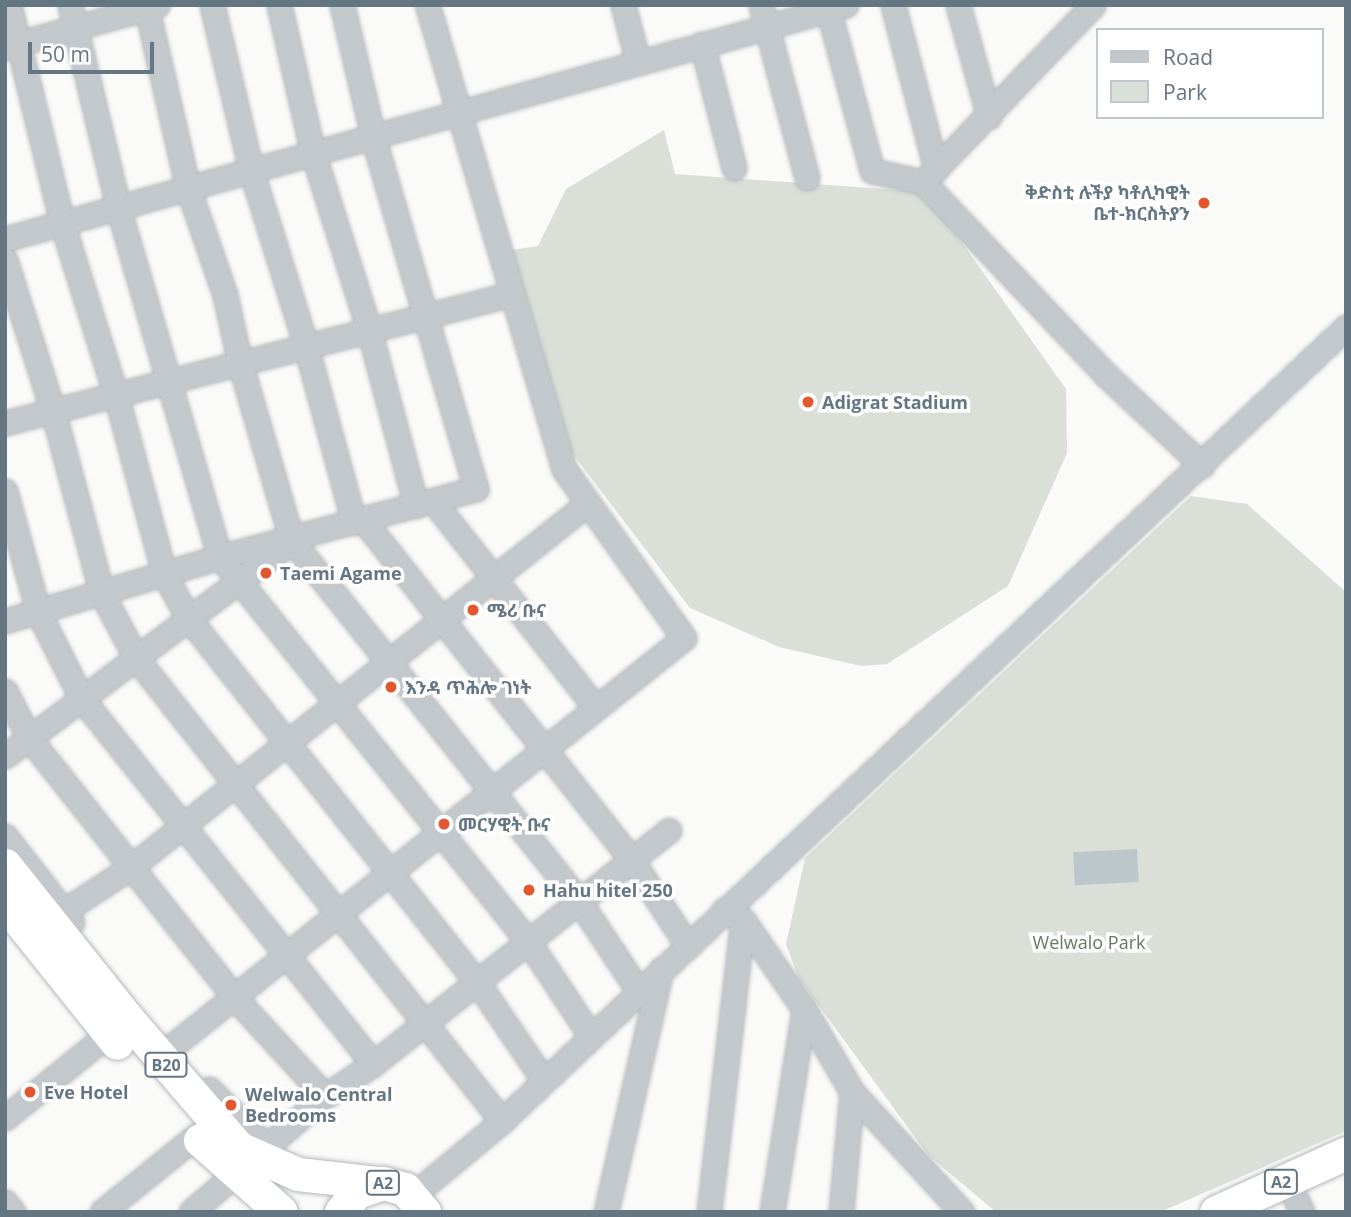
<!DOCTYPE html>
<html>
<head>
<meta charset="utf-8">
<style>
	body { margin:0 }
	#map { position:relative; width:1351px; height:1217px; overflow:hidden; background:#fafaf8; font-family:"Open Sans","Noto Sans Ethiopic",sans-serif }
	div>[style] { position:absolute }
	.green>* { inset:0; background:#dadfd7 }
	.water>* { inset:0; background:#bbc7cb; transform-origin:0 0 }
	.roads { filter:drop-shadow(0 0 2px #b4b9bd) drop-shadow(0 0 2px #b4b9bd) }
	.minor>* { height:23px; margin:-11.5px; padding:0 11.5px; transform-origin:11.5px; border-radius:11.5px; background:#c3c8cc }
	.highway>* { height:33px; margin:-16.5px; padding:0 16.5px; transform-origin:16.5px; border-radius:16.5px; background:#fff }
	.dots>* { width:19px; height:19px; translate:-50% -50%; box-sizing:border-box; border:4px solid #fff; border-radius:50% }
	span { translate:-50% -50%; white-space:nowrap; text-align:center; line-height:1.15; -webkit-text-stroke:7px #fff; paint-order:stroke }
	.shield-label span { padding:2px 5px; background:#fff; border:2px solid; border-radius:5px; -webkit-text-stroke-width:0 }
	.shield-label { font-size:16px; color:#657683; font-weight:700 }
	.poi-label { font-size:18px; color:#657683; font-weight:700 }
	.right { translate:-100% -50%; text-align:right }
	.left { translate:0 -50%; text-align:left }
	.park-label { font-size:18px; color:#687a64 }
	.frame { position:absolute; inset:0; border:7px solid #657683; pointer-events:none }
	.legend { position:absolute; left:1096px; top:28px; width:228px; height:91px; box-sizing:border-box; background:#fff; border:2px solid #c1c8cd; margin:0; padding:9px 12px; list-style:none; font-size:21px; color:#657683 }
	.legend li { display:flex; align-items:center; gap:14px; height:35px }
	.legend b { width:35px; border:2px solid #c1c8cd }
	.scale { position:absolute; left:28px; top:42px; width:126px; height:32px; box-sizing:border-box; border:4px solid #657683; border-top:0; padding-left:9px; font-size:21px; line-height:24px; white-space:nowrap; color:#657683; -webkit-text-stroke:5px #fff; paint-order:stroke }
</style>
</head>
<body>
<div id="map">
	<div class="green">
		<div style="clip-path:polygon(664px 130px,675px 174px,926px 192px,1066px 389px,1067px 453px,1008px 586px,887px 664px,861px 666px,779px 647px,690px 608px,560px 437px,504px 251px,538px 246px,566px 189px)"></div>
		<div style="clip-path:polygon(1191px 496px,1247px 504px,1346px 592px,1346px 1131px,1160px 1212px,996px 1212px,928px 1155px,798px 977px,786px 944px,805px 858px)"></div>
	</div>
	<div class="water">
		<div style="left:1137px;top:849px;width:33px;height:64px;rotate:87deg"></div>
	</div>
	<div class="roads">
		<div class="minor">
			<div style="left:9px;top:5px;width:224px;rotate:76.3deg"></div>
			<div style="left:62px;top:223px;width:180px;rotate:72.6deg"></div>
			<div style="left:116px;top:395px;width:188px;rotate:74.9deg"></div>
			<div style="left:165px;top:576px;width:49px;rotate:60.8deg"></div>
			<div style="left:189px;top:619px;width:463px;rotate:51.6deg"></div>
			<div style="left:477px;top:982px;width:117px;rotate:55.8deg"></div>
			<div style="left:70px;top:5px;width:208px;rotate:76.6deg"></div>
			<div style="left:118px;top:207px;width:365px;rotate:73.8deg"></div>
			<div style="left:220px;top:557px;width:492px;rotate:51.3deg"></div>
			<div style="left:528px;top:941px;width:113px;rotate:56.6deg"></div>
			<div style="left:146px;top:5px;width:188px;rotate:77.1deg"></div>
			<div style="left:188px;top:188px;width:113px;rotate:70.9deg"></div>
			<div style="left:225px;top:295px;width:70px;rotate:77.6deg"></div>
			<div style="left:240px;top:363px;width:185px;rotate:73.7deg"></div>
			<div style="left:292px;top:541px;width:460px;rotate:51.4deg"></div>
			<div style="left:579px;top:901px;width:107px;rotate:56.5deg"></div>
			<div style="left:212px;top:5px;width:170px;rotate:76.7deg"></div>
			<div style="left:251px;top:170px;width:184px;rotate:72.6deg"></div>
			<div style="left:306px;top:346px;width:183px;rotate:74.8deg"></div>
			<div style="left:279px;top:5px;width:152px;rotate:77.1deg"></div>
			<div style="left:313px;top:153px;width:186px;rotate:72.4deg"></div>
			<div style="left:369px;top:330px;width:182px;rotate:75deg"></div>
			<div style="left:623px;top:5px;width:59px;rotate:75.3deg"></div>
			<div style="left:761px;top:5px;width:179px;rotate:75.1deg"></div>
			<div style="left:827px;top:5px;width:172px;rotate:74.8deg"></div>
			<div style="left:872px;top:171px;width:52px;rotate:12.2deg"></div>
			<div style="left:893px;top:5px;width:170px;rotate:75.3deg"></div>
			<div style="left:958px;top:5px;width:116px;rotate:74.5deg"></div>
			<div style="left:1093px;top:5px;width:245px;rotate:133.8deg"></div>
			<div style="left:923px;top:182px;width:266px;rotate:46.5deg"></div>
			<div style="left:1106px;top:375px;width:132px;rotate:43.2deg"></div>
			<div style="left:702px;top:44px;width:128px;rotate:75.5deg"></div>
			<div style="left:5px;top:47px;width:158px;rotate:-15.4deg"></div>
			<div style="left:5px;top:239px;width:873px;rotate:-15.55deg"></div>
			<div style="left:5px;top:260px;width:158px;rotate:72.4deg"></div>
			<div style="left:53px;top:411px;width:189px;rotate:75deg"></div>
			<div style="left:102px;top:594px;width:72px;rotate:62deg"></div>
			<div style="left:136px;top:658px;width:590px;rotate:51.67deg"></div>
			<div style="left:5px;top:423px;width:523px;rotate:-14.28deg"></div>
			<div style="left:5px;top:491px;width:125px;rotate:74.7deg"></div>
			<div style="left:38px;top:612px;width:97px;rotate:63.2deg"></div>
			<div style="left:82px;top:699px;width:467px;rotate:51.4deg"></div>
			<div style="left:433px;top:501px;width:263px;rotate:51.8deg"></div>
			<div style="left:364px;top:521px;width:431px;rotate:51.7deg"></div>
			<div style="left:631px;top:859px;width:103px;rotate:56.9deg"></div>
			<div style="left:5px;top:621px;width:224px;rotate:-16.6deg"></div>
			<div style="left:220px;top:557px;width:265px;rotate:-14.9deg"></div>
			<div style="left:476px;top:489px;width:368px;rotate:-106.3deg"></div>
			<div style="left:373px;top:136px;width:135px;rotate:-103.3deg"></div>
			<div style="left:5px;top:691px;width:53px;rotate:62.9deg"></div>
			<div style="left:29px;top:738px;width:330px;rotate:51.6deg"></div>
			<div style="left:234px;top:997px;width:134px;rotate:47.4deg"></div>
			<div style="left:5px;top:756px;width:352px;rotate:-36.8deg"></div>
			<div style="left:5px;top:836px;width:109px;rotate:52.1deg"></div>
			<div style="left:724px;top:910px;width:21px;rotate:28deg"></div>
			<div style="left:743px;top:920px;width:108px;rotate:55.6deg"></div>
			<div style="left:804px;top:1009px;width:96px;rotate:60deg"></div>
			<div style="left:852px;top:1092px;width:163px;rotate:47.5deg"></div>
			<div style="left:64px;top:911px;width:80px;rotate:-33.3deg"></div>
			<div style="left:131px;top:867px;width:584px;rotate:-38.54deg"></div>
			<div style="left:171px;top:1047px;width:656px;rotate:-38.56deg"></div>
			<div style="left:684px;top:638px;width:207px;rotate:-125.4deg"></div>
			<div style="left:564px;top:469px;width:484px;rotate:-106.4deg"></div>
			<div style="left:209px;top:1089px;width:82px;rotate:45deg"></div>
			<div style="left:5px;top:1118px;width:147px;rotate:-39.2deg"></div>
			<div style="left:413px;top:1195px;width:116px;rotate:-39.7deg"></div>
			<div style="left:502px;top:1121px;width:1159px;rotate:-43.25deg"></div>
			<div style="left:1295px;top:1197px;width:17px;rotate:65deg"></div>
			<div style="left:5px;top:1202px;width:13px;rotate:51deg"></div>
			<div style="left:102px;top:1212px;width:121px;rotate:-39deg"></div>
			<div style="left:191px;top:1212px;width:177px;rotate:-40.9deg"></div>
			<div style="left:325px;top:1096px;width:58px;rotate:-33.7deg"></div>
			<div style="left:373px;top:1064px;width:377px;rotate:-38.3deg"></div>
			<div style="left:606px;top:1212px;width:249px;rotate:-77.2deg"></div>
			<div style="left:709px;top:1212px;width:294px;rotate:-83.4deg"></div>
			<div style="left:772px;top:1212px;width:206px;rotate:-81deg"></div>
			<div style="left:841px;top:1212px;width:121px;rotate:-84.8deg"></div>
		</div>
		<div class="highway">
			<div style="left:5px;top:865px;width:196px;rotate:51.4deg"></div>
			<div style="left:127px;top:1018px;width:172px;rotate:49.3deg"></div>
			<div style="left:239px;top:1148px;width:64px;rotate:23.8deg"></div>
			<div style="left:298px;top:1174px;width:81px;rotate:6.4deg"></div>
			<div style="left:5px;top:903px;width:179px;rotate:51.3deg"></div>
			<div style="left:200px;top:1140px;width:108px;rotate:41.6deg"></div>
			<div style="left:341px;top:1212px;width:25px;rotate:-53deg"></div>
			<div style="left:356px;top:1192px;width:28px;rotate:-18deg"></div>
			<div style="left:383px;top:1183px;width:23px;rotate:15deg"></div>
			<div style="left:405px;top:1189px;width:30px;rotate:50deg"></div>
			<div style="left:1216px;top:1212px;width:143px;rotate:-24.4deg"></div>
		</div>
	</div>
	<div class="dots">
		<div style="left:1204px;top:203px;background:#e4572e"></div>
		<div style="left:808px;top:402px;background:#e4572e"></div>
		<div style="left:266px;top:573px;background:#e4572e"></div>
		<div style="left:473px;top:610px;background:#e4572e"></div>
		<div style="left:391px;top:687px;background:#e4572e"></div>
		<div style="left:444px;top:824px;background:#e4572e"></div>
		<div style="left:529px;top:890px;background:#e4572e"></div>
		<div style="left:30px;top:1092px;background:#e4572e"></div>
		<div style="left:231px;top:1105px;background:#e4572e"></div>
	</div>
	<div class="shield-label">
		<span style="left:166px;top:1065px">B20</span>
		<span style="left:1281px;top:1182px">A2</span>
		<span style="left:383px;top:1183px">A2</span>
	</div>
	<div class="poi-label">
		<span class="right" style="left:1190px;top:203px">ቅድስቲ ሉችያ ካቶሊካዊት<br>ቤተ-ክርስትያን</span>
		<span class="left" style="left:822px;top:402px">Adigrat Stadium</span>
		<span class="left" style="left:280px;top:573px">Taemi Agame</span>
		<span class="left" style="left:487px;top:610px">ሜሪ ቡና</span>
		<span class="left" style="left:405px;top:687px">እንዳ ጥሕሎ ገነት</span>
		<span class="left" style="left:458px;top:824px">መርሃዊት ቡና</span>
		<span class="left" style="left:543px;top:890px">Hahu hitel 250</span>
		<span class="left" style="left:44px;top:1092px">Eve Hotel</span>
		<span class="left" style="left:245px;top:1105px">Welwalo Central<br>Bedrooms</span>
	</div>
	<div class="park-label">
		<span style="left:1089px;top:942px">Welwalo Park</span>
	</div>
	<div class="frame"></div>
	<ul class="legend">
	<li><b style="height:9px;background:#c3c8cc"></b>Road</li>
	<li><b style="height:19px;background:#dadfd7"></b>Park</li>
	</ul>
	<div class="scale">50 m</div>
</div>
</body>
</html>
